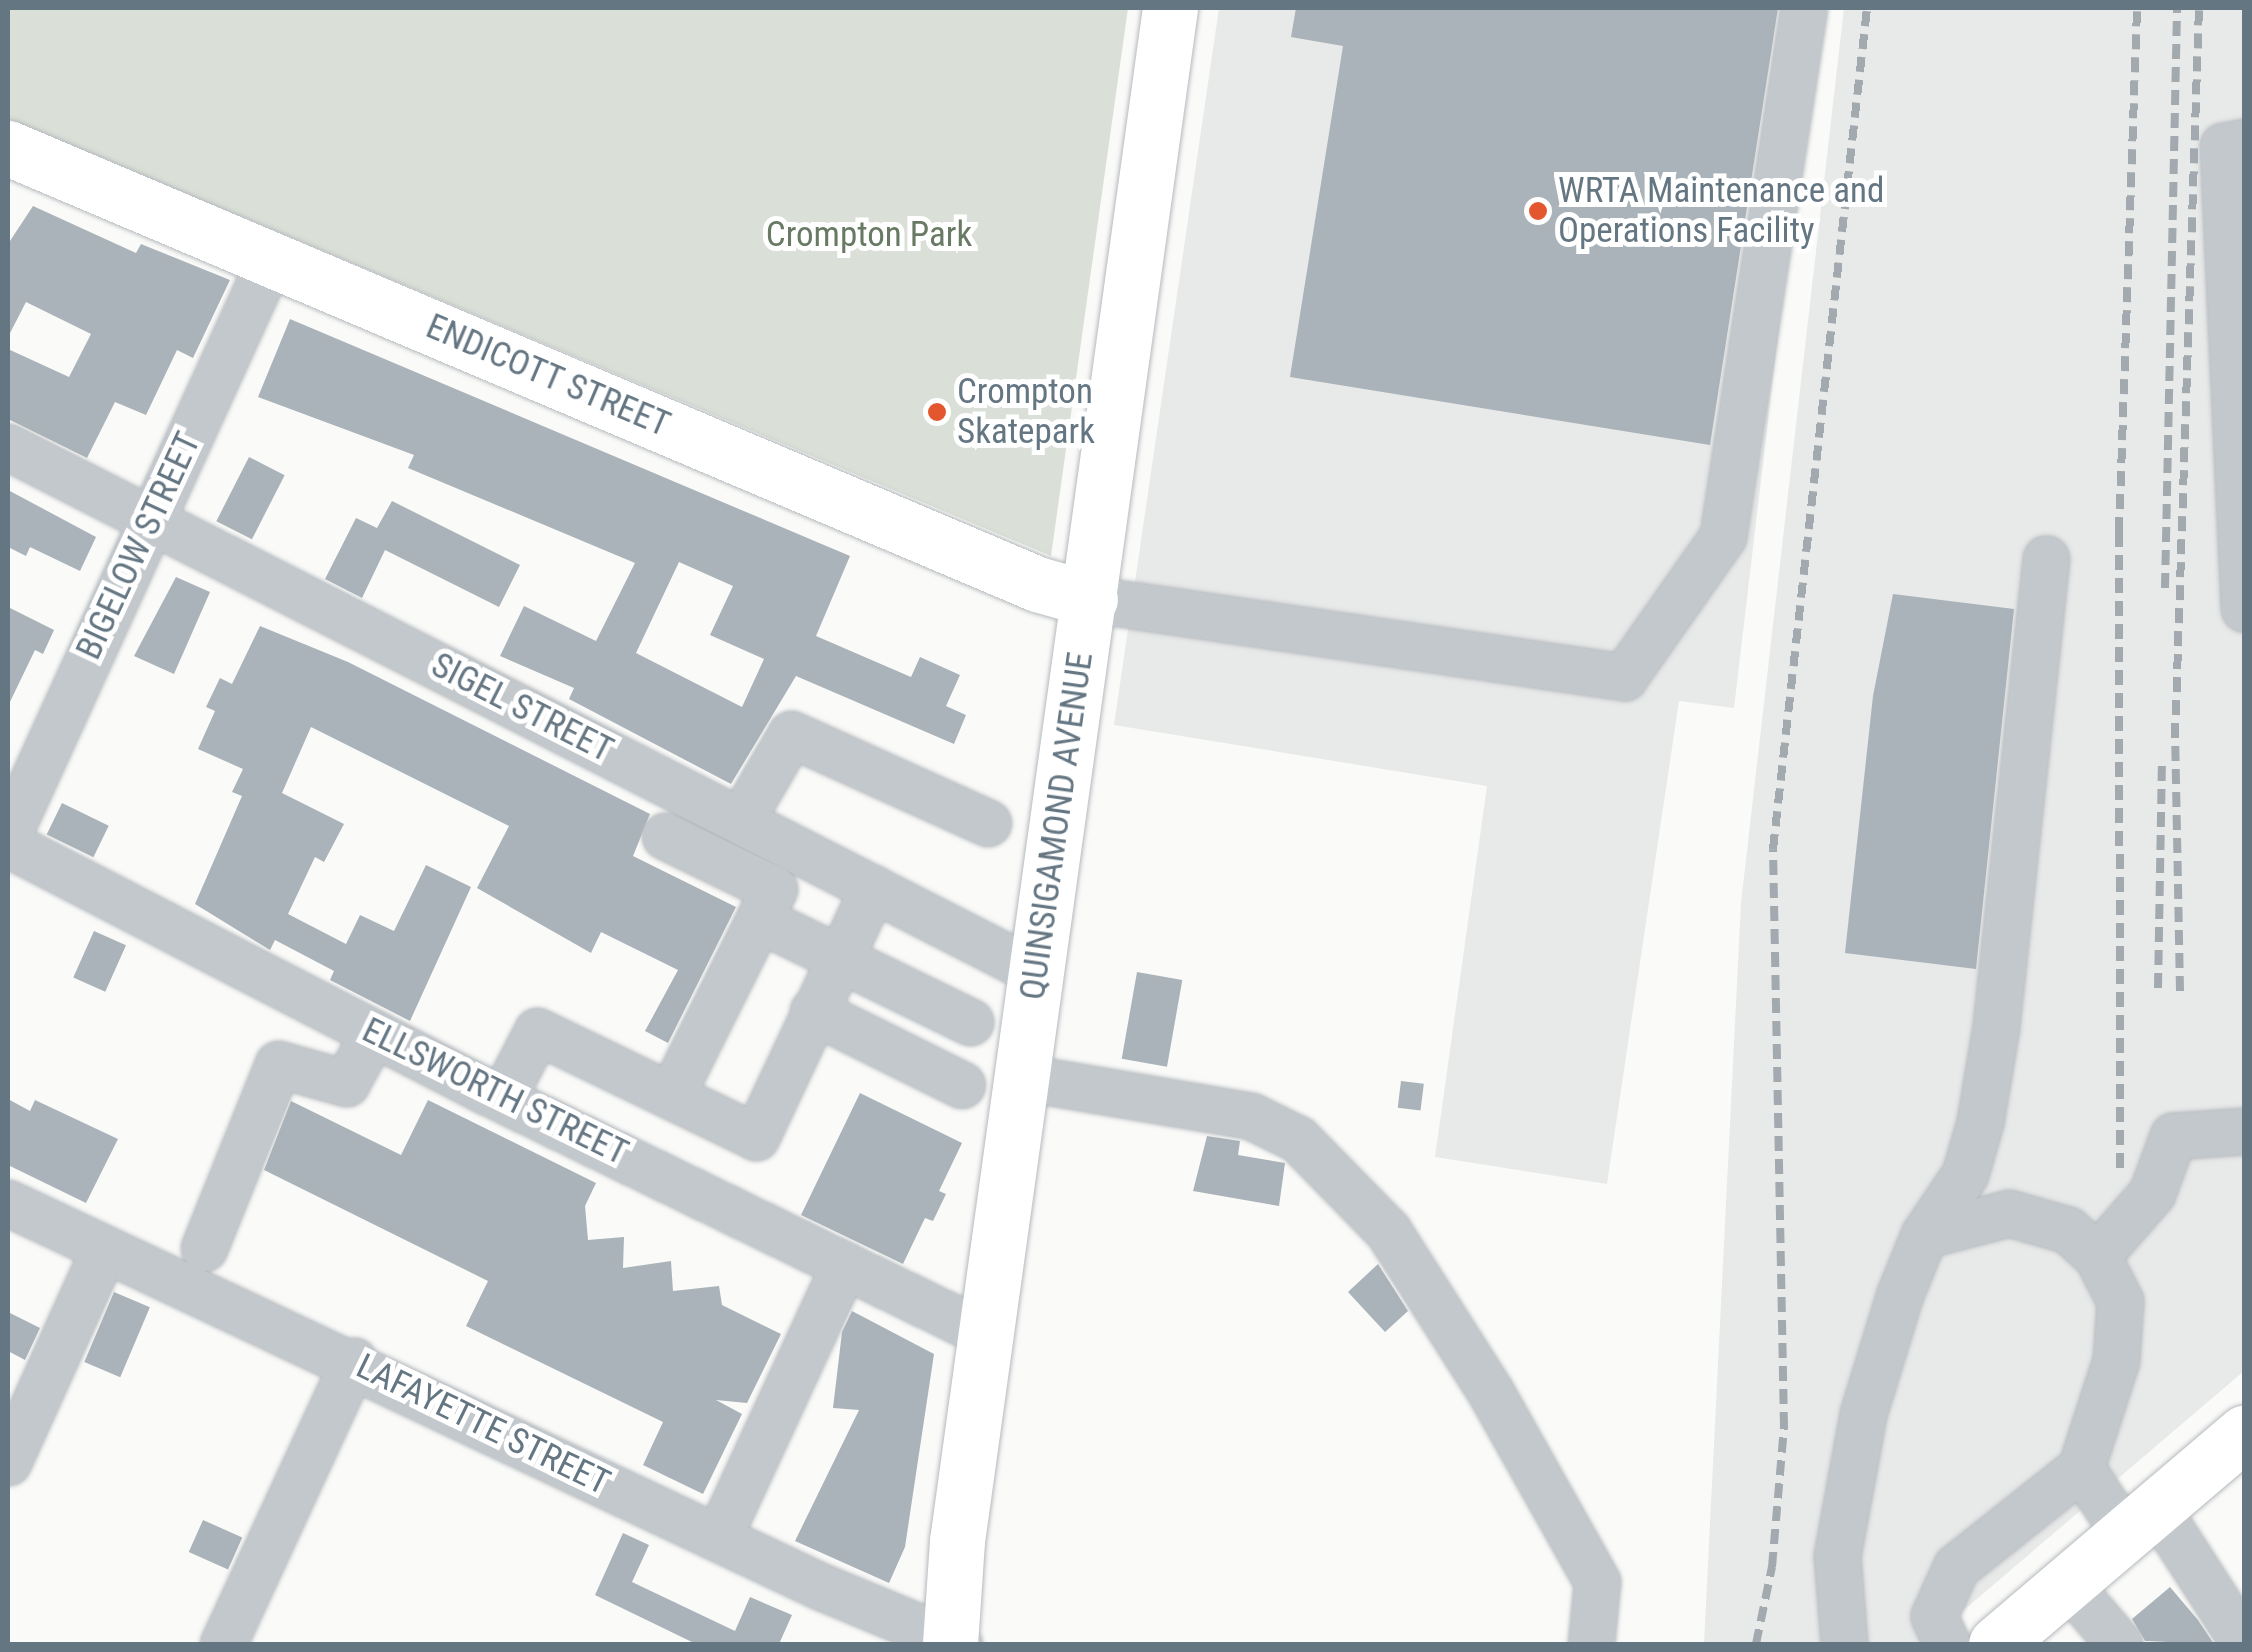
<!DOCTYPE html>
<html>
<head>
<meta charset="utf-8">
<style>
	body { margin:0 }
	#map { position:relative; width:2252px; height:1652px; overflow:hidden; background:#fafaf8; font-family:"Roboto Condensed",sans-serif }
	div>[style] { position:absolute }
	.built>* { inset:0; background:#e8e9e9 }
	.green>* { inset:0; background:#dadfd7 }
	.building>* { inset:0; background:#aab3b9; transform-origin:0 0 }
	.roads { filter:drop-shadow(0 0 2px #b5babe) drop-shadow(0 0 2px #b5babe) }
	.minor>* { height:45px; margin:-22.5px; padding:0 22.5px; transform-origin:22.5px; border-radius:22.5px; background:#c3c8cc }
	.major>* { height:55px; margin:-27.5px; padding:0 27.5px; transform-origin:27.5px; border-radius:27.5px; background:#fff }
	.rail>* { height:8px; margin-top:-4px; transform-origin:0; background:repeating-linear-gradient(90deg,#a2aab0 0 15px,transparent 0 23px) }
	.dots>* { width:28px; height:28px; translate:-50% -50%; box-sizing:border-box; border:5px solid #fff; border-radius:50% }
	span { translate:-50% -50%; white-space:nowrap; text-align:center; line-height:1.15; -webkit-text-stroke:10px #fff; paint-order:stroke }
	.poi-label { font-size:35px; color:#657683 }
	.left { translate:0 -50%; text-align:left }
	.park-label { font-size:35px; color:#687a64 }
	.street-label { font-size:35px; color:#657683 }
	.frame { position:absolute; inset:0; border:10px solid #657683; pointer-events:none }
</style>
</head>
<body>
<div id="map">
	<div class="built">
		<div style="clip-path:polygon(1219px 8px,1817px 8px,1734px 708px,1679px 701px,1607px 1184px,1435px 1157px,1487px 786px,1114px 725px)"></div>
		<div style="clip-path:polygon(1844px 8px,2244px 8px,2244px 1371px,1924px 1644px,1704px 1644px,1741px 903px)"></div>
	</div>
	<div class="green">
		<div style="clip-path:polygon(8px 8px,1128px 8px,1051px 556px,8px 119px)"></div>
	</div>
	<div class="building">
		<div style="clip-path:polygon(1296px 8px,1778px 8px,1710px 445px,1290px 377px,1343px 46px,1291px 37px)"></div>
		<div style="clip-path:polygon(33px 206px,136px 253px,141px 244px,230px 280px,193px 358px,177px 350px,146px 415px,115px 402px,87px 458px,8px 419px,8px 349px,69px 377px,91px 334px,26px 302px,8px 337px,8px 244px)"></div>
		<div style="clip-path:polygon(evenodd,290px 319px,850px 556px,816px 636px,911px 677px,920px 657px,960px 675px,946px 706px,966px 715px,954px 744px,796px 676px,731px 784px,569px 699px,574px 688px,500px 656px,524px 606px,596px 641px,635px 563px,408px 468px,414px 455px,258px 397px,290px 319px,679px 562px,733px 586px,710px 635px,764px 659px,742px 707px,636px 653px,679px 562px)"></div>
		<div style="left:249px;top:457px;width:40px;height:72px;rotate:27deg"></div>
		<div style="clip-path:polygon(8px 490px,96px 537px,80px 571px,30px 547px,26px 556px,8px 547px)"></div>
		<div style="clip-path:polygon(392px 501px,520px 565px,499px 607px,385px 550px,362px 598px,325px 579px,356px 518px,377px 528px)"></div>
		<div style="clip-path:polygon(176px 577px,210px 592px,174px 674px,134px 656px)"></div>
		<div style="clip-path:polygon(1893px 594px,2014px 609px,1976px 969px,1845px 953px,1873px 696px)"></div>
		<div style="clip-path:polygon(8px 607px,54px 630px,43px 654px,35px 650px,8px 706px)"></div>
		<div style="clip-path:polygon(260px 626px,348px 662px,650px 814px,633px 856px,736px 907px,668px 1043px,645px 1031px,678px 970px,601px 932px,591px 953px,477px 888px,509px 826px,311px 727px,282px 793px,344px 824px,324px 862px,315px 857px,288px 914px,346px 944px,360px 915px,394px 931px,426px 865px,471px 887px,410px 1021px,330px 980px,334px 971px,275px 940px,270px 950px,195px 904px,242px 796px,232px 792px,243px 769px,198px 749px,215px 711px,206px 707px,220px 678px,232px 684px)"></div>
		<div style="left:62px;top:803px;width:52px;height:35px;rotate:26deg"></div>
		<div style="left:94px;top:931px;width:35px;height:51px;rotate:24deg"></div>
		<div style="left:1137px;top:972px;width:46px;height:88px;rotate:10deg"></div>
		<div style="left:1401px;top:1081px;width:23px;height:27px;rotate:7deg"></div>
		<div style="clip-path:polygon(860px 1093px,962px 1143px,939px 1191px,946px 1194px,933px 1221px,925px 1218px,903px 1264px,801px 1215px)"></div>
		<div style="clip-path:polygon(8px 1099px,30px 1111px,35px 1100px,118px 1139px,86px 1203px,8px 1165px)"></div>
		<div style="clip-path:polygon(428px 1100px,596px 1183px,585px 1206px,588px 1240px,624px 1237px,623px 1268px,671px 1261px,673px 1291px,719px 1286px,722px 1305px,781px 1334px,747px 1403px,716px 1400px,742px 1414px,703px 1494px,643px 1465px,663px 1422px,466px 1326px,488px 1281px,264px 1170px,291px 1101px,401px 1155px)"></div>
		<div style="clip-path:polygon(1207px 1136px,1240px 1141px,1238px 1155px,1285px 1163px,1279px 1206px,1193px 1191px)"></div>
		<div style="clip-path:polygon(1378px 1264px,1408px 1311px,1385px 1332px,1348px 1292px)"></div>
		<div style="left:114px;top:1292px;width:39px;height:76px;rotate:23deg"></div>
		<div style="clip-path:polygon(852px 1311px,934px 1354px,905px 1547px,889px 1583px,795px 1541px,859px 1410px,833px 1408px,842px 1332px)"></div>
		<div style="clip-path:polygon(8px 1312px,40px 1328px,25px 1360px,8px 1351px)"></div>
		<div style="left:203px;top:1520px;width:43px;height:35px;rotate:24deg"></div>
		<div style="clip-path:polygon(623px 1533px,649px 1545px,632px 1582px,735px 1631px,750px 1597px,792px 1615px,779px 1644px,696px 1644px,595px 1595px)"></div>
		<div style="clip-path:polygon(2170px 1587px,2198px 1620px,2214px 1644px,2145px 1641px,2132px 1619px)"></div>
	</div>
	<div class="roads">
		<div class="minor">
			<div style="left:2244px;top:142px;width:21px;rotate:169deg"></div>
			<div style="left:2223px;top:146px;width:463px;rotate:87.4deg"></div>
			<div style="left:8px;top:447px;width:1154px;rotate:27.05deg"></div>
			<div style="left:1090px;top:599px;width:540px;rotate:8.31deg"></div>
			<div style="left:1624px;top:677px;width:172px;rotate:-54.9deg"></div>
			<div style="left:1723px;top:536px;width:534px;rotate:-81.28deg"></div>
			<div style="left:741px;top:820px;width:99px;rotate:-59.8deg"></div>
			<div style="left:791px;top:734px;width:216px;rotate:24.3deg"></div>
			<div style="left:8px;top:835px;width:634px;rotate:-65.5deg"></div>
			<div style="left:665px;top:836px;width:121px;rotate:25.9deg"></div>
			<div style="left:774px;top:889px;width:231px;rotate:116.5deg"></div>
			<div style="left:8px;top:844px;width:531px;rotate:27.34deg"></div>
			<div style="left:480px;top:1088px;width:563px;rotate:25.93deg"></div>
			<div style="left:759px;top:919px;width:235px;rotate:26deg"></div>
			<div style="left:813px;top:1011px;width:166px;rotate:26.4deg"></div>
			<div style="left:1021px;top:1077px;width:233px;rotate:9.6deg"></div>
			<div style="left:1251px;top:1116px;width:52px;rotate:26.1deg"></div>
			<div style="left:1298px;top:1139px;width:129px;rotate:45.6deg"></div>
			<div style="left:1388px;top:1231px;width:190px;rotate:57.5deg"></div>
			<div style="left:1490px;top:1391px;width:219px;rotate:60.7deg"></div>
			<div style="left:1597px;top:1582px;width:62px;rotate:95.5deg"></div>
			<div style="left:503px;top:1097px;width:74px;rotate:-62.7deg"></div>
			<div style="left:537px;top:1031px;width:243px;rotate:25.8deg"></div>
			<div style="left:756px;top:1137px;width:275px;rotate:-64.8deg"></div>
			<div style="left:8px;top:1203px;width:900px;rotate:25.26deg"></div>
			<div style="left:822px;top:1587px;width:148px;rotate:22.6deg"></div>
			<div style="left:1924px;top:1235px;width:88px;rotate:-14.5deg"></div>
			<div style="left:2009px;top:1213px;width:61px;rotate:16.1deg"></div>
			<div style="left:2068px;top:1230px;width:39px;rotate:42deg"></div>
			<div style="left:2097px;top:1256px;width:51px;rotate:62.9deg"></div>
			<div style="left:2120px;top:1301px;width:59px;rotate:93.9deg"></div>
			<div style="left:2116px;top:1360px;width:114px;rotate:108deg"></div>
			<div style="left:2081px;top:1468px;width:79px;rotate:56.3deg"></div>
			<div style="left:204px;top:1248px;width:198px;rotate:-68.1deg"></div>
			<div style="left:278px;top:1064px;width:71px;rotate:15.6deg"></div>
			<div style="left:346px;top:1083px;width:57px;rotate:-60.8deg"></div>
			<div style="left:2097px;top:1256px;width:84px;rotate:-48.9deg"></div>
			<div style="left:2152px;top:1193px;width:61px;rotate:-69.8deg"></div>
			<div style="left:2173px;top:1136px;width:71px;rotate:-4deg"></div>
			<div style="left:8px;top:1462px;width:234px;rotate:-65.7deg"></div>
			<div style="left:2156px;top:1507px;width:151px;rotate:57.2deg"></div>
			<div style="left:718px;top:1538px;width:301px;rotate:-65.2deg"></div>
			<div style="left:2068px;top:1584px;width:79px;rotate:49.6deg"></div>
			<div style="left:223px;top:1644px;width:312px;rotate:-65.2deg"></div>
			<div style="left:1844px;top:1644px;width:88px;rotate:-94.5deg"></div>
			<div style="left:1837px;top:1556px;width:144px;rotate:-79.6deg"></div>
			<div style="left:1863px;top:1414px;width:126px;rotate:-72.9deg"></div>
			<div style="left:1900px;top:1294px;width:64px;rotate:-67.9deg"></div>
			<div style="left:1924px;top:1235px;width:73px;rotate:-56.1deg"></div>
			<div style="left:1965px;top:1174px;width:54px;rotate:-73.9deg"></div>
			<div style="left:1980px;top:1122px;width:97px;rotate:-80.5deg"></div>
			<div style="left:1996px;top:1026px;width:470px;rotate:-83.9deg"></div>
			<div style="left:1947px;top:1644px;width:31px;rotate:-115deg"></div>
			<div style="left:1934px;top:1616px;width:54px;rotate:-65.8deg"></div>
			<div style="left:1956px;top:1567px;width:159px;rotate:-38.4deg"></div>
		</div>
		<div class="major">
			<div style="left:8px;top:148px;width:1118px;rotate:22.96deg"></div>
			<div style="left:1037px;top:584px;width:55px;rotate:15.8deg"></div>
			<div style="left:950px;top:1644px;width:103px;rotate:-86.1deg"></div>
			<div style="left:957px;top:1541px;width:1548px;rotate:-82.09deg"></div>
			<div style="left:1996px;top:1644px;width:326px;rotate:-40.4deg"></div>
		</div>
	</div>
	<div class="rail">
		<div style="left:2165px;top:588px;width:580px;rotate:-88.81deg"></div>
		<div style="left:2158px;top:988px;width:225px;rotate:-89deg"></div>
		<div style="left:2180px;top:991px;width:253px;rotate:-91.1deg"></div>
		<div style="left:2175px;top:738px;width:730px;rotate:-88.12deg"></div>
		<div style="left:2120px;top:1168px;width:636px;rotate:-90.09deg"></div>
		<div style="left:2119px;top:532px;width:524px;rotate:-88.03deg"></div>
		<div style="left:1756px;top:1644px;width:79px;rotate:-78.3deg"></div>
		<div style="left:1772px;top:1567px;width:141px;rotate:-85.1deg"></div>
		<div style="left:1784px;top:1427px;width:578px;rotate:-91.09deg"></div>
		<div style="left:1773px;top:849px;width:846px;rotate:-83.62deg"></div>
	</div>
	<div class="dots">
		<div style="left:1538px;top:211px;background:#e4572e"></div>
		<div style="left:937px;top:412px;background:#e4572e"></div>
	</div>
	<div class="poi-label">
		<span class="left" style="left:1558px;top:211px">WRTA Maintenance and<br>Operations Facility</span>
		<span class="left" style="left:957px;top:412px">Crompton<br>Skatepark</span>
	</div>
	<div class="park-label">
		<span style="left:869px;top:235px">Crompton Park</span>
	</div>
	<div class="street-label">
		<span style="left:548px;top:376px;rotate:23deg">ENDICOTT STREET</span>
		<span style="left:139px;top:546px;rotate:-65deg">BIGELOW STREET</span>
		<span style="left:522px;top:708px;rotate:27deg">SIGEL STREET</span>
		<span style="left:1057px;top:826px;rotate:-82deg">QUINSIGAMOND AVENUE</span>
		<span style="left:495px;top:1092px;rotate:26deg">ELLSWORTH STREET</span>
		<span style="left:483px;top:1425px;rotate:26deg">LAFAYETTE STREET</span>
	</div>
	<div class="frame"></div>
</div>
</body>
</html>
